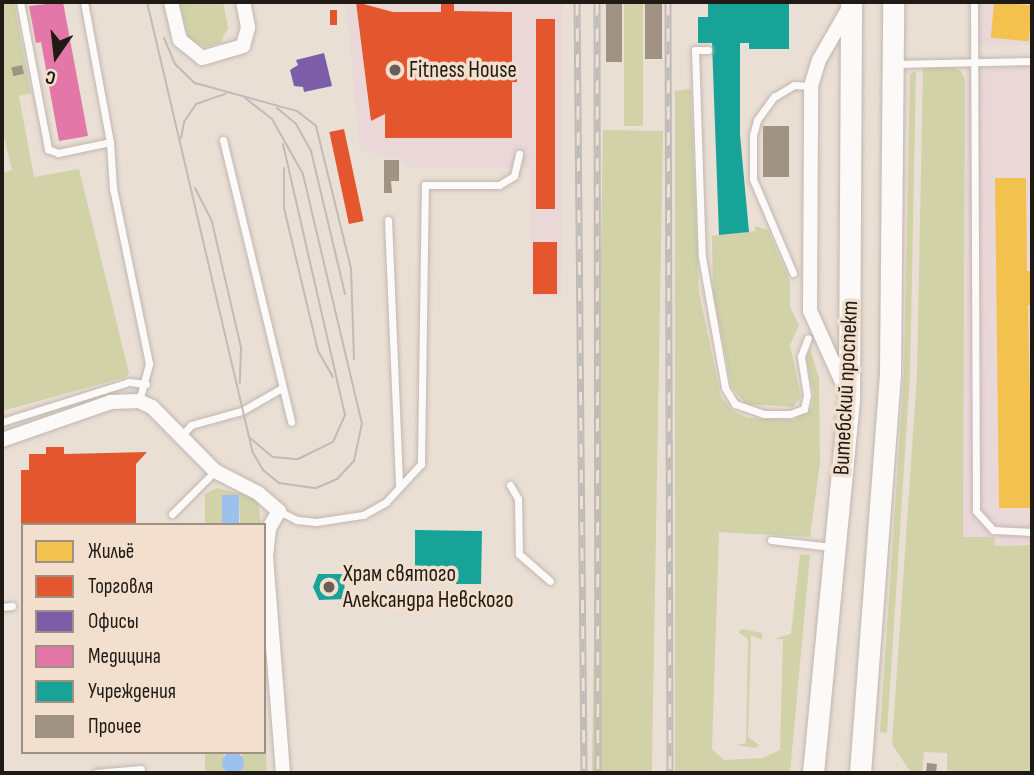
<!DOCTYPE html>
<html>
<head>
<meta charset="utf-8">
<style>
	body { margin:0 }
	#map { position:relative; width:1034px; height:775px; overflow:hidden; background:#eadfd5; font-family:"Sofia Sans Condensed",sans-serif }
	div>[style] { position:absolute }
	.commercial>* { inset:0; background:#ead7d8; transform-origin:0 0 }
	.green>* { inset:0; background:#d1d2a7; transform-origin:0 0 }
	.water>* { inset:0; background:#9dc1ee; transform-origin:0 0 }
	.round { border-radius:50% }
	.homes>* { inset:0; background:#f2c14e; transform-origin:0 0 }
	.shops>* { inset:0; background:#e4572e; transform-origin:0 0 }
	.offices>* { inset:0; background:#7b5ea7 }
	.health>* { inset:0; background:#e377a8 }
	.public>* { inset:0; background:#17a398 }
	.building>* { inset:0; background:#a19384; transform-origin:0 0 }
	.roads { filter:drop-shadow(0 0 2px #c0b7b0) drop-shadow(0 0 2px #c0b7b0) }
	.lane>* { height:7px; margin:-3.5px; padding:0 3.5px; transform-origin:3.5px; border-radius:3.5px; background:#fcfaf9 }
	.street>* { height:14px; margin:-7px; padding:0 7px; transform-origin:7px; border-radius:7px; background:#fcfaf9 }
	.primary>* { height:21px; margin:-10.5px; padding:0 10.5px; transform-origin:10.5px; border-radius:10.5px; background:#fcfaf9 }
	.tram>* { height:2px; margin:-1px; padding:0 1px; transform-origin:1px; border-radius:1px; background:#bfbbb9 }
	.rail>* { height:7px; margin-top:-3.5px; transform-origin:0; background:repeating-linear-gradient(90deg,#f2dfcd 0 13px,#bfbbb9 0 26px); box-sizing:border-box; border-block:2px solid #bfbbb9 }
	.dots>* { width:19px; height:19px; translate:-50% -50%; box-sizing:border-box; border:4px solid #f2dfcd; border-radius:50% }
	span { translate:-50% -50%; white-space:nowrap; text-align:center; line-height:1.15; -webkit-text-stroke:7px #f2dfcd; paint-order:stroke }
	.poi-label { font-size:23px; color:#201a14 }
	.left { translate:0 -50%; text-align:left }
	.street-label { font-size:23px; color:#201a14 }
	.frame { position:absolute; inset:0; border:4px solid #201a14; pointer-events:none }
	.legend { position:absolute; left:21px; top:523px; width:245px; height:231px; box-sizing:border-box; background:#f2dfcd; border:2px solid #9e9083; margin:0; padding:9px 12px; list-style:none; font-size:21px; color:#201a14 }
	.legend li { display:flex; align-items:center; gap:14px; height:35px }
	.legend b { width:35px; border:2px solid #9e9083 }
	.north { position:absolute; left:21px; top:21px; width:70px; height:70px; -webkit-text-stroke:5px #f2dfcd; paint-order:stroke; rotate:194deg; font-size:19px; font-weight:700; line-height:28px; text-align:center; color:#201a14 }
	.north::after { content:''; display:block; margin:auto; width:24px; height:32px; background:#201a14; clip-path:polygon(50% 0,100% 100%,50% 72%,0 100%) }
</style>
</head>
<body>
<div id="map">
	<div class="commercial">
		<div style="clip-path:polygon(288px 2px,563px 2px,561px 297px,532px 297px,530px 168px,411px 168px,401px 160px,360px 150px,346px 6px)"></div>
		<div style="left:978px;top:2px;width:54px;height:43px"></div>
		<div style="clip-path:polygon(1032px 67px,1032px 545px,994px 546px,994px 538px,963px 537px,966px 68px)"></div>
	</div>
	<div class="green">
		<div style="clip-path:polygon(2px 2px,14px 2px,31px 93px,19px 96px,34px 177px,79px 169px,129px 373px,126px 377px,2px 411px,2px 173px,12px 170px,2px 129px)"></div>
		<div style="clip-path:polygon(179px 2px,223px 2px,228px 28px,220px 43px,206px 47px,189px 40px)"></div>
		<div style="left:624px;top:2px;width:19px;height:124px"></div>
		<div style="clip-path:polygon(952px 67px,961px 71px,965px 80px,963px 537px,994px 537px,995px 546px,1032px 545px,1032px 773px,947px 773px,947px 753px,924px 752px,922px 773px,911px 773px,892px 744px,917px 375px,923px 68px)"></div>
		<div style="clip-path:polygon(916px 71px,910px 375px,887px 733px,880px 732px,904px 374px,910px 74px)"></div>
		<div style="clip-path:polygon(691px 89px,699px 293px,721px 397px,733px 411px,748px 418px,794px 420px,812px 407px,814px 394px,806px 357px,810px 349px,819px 378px,820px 463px,810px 537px,719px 532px,712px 749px,724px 760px,763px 758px,780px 750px,783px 639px,773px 639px,791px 634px,800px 554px,810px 555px,790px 773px,675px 773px,675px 91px)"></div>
		<div style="left:603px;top:130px;width:60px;height:643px;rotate:1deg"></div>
		<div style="clip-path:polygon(755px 226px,768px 230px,790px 282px,790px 307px,799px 325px,790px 345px,801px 397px,793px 407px,746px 404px,732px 388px,713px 293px,712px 236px,755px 231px)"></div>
		<div style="clip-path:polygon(217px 488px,252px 496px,258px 502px,261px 525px,240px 525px,239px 496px,231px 495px,222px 495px,222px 525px,205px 525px,205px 494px)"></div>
		<div style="clip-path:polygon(742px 629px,762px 633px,762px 640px,751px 635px,748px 737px,759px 745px,755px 748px,736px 745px,746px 743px,748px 639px,738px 632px)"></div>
		<div style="clip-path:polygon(264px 710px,267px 773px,242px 773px,242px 752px,264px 752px)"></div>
		<div style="left:205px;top:752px;width:19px;height:21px"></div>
	</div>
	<div class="water">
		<div style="left:222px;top:495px;width:17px;height:30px"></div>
		<div class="round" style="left:222px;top:752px;width:22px;height:22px"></div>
	</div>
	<div class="homes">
		<div style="left:994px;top:2px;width:38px;height:36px;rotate:5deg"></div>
		<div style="clip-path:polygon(995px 178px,1026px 178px,1027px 271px,1032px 271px,1032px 305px,1028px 305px,1032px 508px,999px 508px)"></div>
	</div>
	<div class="shops">
		<div style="clip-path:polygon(356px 2px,393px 12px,441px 12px,441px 2px,454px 2px,454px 11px,512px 12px,512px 67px,517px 67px,517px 82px,512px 82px,512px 138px,385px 138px,385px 114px,371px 121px)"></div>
		<div style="left:330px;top:10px;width:7px;height:15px"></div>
		<div style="left:536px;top:19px;width:19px;height:190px"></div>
		<div style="left:344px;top:129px;width:94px;height:15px;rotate:78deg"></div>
		<div style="left:533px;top:242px;width:24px;height:52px"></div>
		<div style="clip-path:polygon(46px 447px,64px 447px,64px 454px,147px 452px,136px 464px,136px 525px,21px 525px,21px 470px,29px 470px,29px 454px,46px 454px)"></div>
	</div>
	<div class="offices">
		<div style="clip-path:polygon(324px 53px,332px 86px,304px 92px,303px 87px,294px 86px,290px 70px,298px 65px,296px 60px)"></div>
	</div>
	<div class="health">
		<div style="clip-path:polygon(63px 2px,88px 136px,59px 141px,41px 42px,36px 43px,29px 6px)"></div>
	</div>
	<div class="public">
		<div style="clip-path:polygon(708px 2px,789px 2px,789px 49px,749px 49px,749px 43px,740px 43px,740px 135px,749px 232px,719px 235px,712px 43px,698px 43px,698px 17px,708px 17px)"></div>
		<div style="clip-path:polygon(415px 530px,482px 531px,481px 584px,456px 584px,456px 567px,415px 566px)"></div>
		<div style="clip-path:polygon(318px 574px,344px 574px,345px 599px,319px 600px,313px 587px)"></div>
	</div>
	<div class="building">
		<div style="left:606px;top:2px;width:16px;height:60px"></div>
		<div style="left:645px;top:2px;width:17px;height:57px"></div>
		<div style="left:22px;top:65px;width:9px;height:11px;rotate:77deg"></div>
		<div style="left:763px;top:126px;width:26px;height:51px"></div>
		<div style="clip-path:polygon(384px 160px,399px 160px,399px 181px,391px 181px,392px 193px,384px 193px)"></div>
		<div style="left:927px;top:763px;width:10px;height:9px;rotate:6deg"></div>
	</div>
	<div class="roads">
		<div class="lane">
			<div style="left:20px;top:2px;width:150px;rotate:79.2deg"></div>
			<div style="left:48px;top:149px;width:11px;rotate:22deg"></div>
			<div style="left:58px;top:153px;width:53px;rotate:-11.9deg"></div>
			<div style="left:84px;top:2px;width:142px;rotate:79.5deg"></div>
			<div style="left:110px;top:142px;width:46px;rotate:86.3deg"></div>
			<div style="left:113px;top:188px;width:180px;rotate:78.4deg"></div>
			<div style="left:149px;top:364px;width:38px;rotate:105deg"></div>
			<div style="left:974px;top:2px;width:509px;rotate:89.77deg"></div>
			<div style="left:976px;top:511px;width:25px;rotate:48deg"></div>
			<div style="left:993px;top:530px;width:39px;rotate:3deg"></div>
			<div style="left:708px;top:50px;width:13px;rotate:180deg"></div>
			<div style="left:695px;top:50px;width:207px;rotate:88.1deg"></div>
			<div style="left:702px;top:257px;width:133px;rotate:80deg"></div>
			<div style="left:725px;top:388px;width:19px;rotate:58deg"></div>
			<div style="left:735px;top:404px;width:31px;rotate:19deg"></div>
			<div style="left:764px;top:414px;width:26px"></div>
			<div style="left:790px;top:414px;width:15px;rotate:-20deg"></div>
			<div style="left:804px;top:409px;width:14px;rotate:-78deg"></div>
			<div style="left:807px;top:395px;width:39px;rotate:-99deg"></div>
			<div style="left:801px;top:356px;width:19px;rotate:-69deg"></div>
			<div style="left:894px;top:64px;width:138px;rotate:-1.2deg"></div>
			<div style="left:223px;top:140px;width:290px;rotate:76.4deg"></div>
			<div style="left:388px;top:220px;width:264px;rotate:87.6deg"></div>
			<div style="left:793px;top:273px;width:102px;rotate:-113.1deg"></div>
			<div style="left:753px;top:179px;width:44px;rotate:-90deg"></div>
			<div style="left:753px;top:135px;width:16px;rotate:-75deg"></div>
			<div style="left:757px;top:120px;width:29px;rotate:-54deg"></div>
			<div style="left:774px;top:97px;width:23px;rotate:-31deg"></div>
			<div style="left:794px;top:85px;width:16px;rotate:4deg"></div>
			<div style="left:2px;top:422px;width:133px;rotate:-17.5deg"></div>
			<div style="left:129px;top:382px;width:17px;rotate:7deg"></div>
			<div style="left:182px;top:435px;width:13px;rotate:-48deg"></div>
			<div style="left:191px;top:425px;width:53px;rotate:-15.4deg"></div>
			<div style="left:242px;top:411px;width:44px;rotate:-30.1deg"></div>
			<div style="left:510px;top:485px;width:16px;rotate:60deg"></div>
			<div style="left:518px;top:499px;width:55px;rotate:89deg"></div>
			<div style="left:519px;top:554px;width:41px;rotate:41.1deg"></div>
			<div style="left:279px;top:511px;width:20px;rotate:27deg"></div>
			<div style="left:297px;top:520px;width:19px;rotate:6deg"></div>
			<div style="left:316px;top:522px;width:48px;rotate:-8.5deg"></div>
			<div style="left:363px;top:515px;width:26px;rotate:-29deg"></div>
			<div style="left:386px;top:502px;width:52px;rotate:-47.4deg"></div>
			<div style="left:421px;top:464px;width:279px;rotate:-89.2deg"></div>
			<div style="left:425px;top:185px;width:74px"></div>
			<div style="left:499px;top:185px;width:17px;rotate:-31deg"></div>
			<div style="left:514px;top:176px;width:23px;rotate:-77deg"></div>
			<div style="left:172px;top:514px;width:61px;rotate:-45deg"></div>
			<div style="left:771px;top:540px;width:61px;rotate:6.5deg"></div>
			<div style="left:2px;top:607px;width:10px;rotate:-6deg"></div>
			<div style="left:96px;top:773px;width:45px;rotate:-5.1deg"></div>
		</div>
		<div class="street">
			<div style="left:171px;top:2px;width:39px;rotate:77deg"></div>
			<div style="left:180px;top:40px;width:28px;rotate:39deg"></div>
			<div style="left:202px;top:58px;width:43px;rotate:-16.3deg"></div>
			<div style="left:243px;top:46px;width:20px;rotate:-75deg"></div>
			<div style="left:248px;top:27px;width:25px;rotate:-101deg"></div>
			<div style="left:846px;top:391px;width:88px;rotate:-114.2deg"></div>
			<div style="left:810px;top:311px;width:225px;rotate:-89.7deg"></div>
			<div style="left:811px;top:86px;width:27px;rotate:-73deg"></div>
			<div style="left:819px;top:60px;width:60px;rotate:-60deg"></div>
			<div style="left:2px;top:440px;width:115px;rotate:-19.2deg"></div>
			<div style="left:111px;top:402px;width:28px;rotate:-2deg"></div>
			<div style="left:139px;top:401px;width:14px;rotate:25deg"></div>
			<div style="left:152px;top:407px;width:90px;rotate:45.5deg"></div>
			<div style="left:215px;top:471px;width:48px;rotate:27.1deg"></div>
			<div style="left:258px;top:493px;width:28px;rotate:41deg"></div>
			<div style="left:279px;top:511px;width:20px;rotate:120deg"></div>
			<div style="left:269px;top:528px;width:29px;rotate:96deg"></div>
			<div style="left:266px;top:557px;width:217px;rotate:85.5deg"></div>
		</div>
		<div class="primary">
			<div style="left:813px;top:773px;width:377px;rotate:-84.5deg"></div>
			<div style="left:849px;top:398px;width:396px;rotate:-89.7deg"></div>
			<div style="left:860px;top:773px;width:401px;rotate:-85.7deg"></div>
			<div style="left:890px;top:373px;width:371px;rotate:-89.5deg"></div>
		</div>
	</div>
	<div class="tram">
		<div style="left:147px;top:2px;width:461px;rotate:76.8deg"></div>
		<div style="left:252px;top:451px;width:22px;rotate:60deg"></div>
		<div style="left:263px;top:470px;width:21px;rotate:39deg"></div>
		<div style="left:279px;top:483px;width:37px;rotate:8deg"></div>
		<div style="left:316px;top:488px;width:23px;rotate:-23deg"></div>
		<div style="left:337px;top:479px;width:25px;rotate:-47deg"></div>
		<div style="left:354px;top:461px;width:38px;rotate:-78deg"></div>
		<div style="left:362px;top:424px;width:257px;rotate:-103.3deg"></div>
		<div style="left:303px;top:174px;width:63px;rotate:-119.4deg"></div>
		<div style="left:272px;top:119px;width:34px;rotate:-142deg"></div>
		<div style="left:164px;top:38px;width:28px;rotate:67deg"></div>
		<div style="left:175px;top:64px;width:28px;rotate:44deg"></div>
		<div style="left:195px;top:83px;width:106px;rotate:15.4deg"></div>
		<div style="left:297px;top:111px;width:24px;rotate:38deg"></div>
		<div style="left:316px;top:126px;width:146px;rotate:76.2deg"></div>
		<div style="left:351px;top:268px;width:91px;rotate:88.1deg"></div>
		<div style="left:277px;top:108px;width:25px;rotate:40deg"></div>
		<div style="left:296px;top:124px;width:31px;rotate:61deg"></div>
		<div style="left:311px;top:151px;width:147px;rotate:76.6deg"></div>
		<div style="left:181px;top:138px;width:16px;rotate:-79deg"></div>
		<div style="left:184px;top:122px;width:22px;rotate:-56deg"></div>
		<div style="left:196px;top:104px;width:31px;rotate:-19deg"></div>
		<div style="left:284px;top:168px;width:40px;rotate:90deg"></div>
		<div style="left:284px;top:208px;width:147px;rotate:76.6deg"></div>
		<div style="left:318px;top:351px;width:30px;rotate:60deg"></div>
		<div style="left:195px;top:188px;width:38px;rotate:63deg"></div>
		<div style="left:212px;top:222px;width:129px;rotate:77deg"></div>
		<div style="left:241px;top:348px;width:35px;rotate:92deg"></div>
		<div style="left:250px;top:438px;width:30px;rotate:40deg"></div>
		<div style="left:273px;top:457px;width:25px;rotate:5deg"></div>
		<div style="left:298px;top:459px;width:39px;rotate:-26deg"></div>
		<div style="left:333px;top:442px;width:30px;rotate:-66deg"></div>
		<div style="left:345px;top:415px;width:278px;rotate:-102.9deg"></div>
	</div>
	<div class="rail">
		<div style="left:577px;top:2px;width:771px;rotate:89.48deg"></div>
		<div style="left:597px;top:2px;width:771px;rotate:89.93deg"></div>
		<div style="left:668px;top:2px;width:771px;rotate:89.85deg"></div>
	</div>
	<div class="dots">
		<div style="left:395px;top:70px;background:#675f58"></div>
		<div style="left:329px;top:587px;background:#675f58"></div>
	</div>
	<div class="poi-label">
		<span class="left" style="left:409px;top:70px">Fitness House</span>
		<span class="left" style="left:343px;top:587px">Храм святого<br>Александра Невского</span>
	</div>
	<div class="street-label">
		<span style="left:846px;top:388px;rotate:-87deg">Витебский проспект</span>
	</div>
	<div class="frame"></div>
	<ul class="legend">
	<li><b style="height:19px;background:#f2c14e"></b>Жильё</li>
	<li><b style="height:19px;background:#e4572e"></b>Торговля</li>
	<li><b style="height:19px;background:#7b5ea7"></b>Офисы</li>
	<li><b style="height:19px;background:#e377a8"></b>Медицина</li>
	<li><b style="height:19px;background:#17a398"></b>Учреждения</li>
	<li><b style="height:19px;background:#a19384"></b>Прочее</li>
	</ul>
	<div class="north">С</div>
</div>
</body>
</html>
